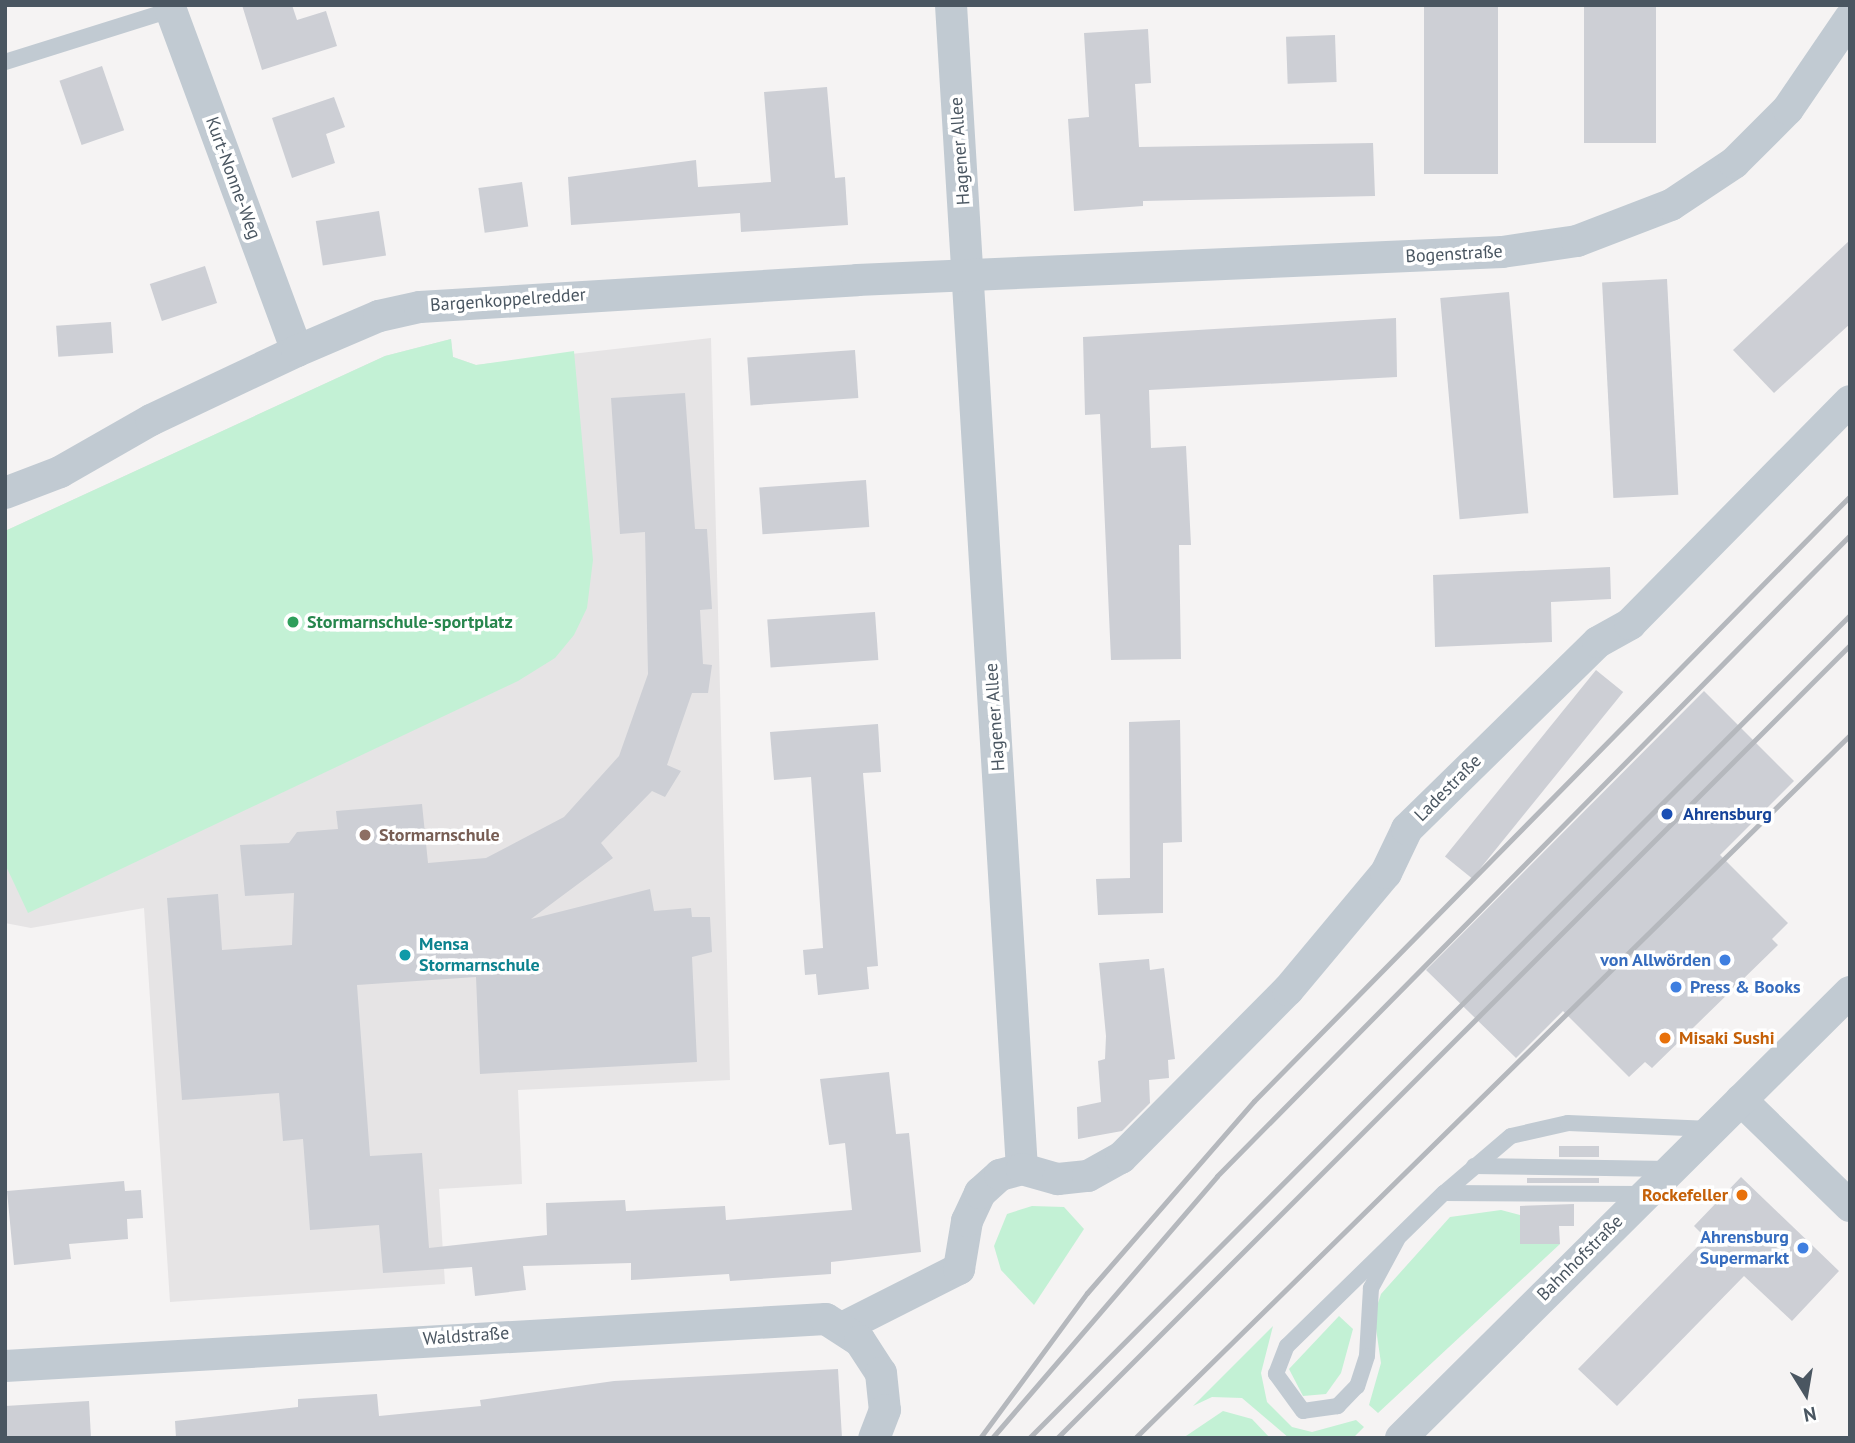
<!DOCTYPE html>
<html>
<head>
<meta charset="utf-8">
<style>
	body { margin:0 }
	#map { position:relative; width:1855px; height:1443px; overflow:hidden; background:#f5f3f3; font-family:"PT Sans",sans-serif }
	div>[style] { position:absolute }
	.education>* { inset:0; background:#e6e4e5 }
	.green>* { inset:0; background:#c3f1d5 }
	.building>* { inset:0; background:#cdcfd5; transform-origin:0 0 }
	.service>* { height:16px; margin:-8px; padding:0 8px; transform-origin:8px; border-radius:8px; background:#c1cad2 }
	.minor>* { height:32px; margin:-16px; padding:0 16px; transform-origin:16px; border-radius:16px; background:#c1cad2 }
	.rail>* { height:5px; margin:-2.5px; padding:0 2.5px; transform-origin:2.5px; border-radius:2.5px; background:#b5b8bd }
	.dots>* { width:19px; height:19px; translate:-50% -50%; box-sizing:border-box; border:4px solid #fff; border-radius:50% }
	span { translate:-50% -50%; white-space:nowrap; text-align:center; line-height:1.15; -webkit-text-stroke:7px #fff; paint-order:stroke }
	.street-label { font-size:18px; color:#4a5661 }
	.leisure-label { font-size:18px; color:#27864d; font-weight:700 }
	.left { translate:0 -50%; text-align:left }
	.transit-label { font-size:18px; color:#164399; font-weight:700 }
	.education-label { font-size:18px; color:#785e54; font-weight:700 }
	.culture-label { font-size:18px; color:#0d838f; font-weight:700 }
	.shop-label { font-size:18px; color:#366cbe; font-weight:700 }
	.right { translate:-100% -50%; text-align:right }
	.food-label { font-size:18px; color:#c56008; font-weight:700 }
	.frame { position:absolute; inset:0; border:7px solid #4a5661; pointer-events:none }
	.north { position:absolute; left:1771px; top:1359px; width:70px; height:70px; -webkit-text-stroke:5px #fff; paint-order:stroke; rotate:169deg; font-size:19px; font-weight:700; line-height:28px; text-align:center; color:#4a5661 }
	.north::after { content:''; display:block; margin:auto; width:24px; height:32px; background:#4a5661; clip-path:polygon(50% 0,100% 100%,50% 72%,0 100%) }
</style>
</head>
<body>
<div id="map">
	<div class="education">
		<div style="clip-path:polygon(711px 338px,730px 1080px,518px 1090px,522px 1184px,439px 1189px,445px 1284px,170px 1302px,144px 908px,31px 928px,5px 923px,5px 531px,385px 356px,451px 339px,453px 357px,476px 365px)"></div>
	</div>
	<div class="green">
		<div style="clip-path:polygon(451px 339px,453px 357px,476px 365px,574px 351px,593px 560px,587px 608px,574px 635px,555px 658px,518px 681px,28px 913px,5px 864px,5px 531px,385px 356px)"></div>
		<div style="clip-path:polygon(1032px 1206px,1064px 1207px,1084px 1229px,1034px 1305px,1001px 1270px,994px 1246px,1007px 1214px)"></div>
		<div style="clip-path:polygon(1501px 1210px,1520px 1215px,1560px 1244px,1378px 1413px,1369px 1405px,1381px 1363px,1374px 1315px,1381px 1294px,1450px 1217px)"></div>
		<div style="clip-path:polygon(1339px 1316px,1353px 1329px,1341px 1373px,1326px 1394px,1303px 1396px,1289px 1369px)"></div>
		<div style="clip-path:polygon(1273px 1326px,1261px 1373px,1267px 1402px,1292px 1427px,1312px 1432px,1356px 1420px,1364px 1427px,1353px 1438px,1289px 1438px,1242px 1398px,1212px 1397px,1193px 1406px)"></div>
		<div style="clip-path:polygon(1223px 1411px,1252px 1419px,1270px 1438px,1183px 1438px)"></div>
	</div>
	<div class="building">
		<div style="clip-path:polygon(242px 5px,292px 5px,297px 20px,326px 11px,337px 46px,262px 70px)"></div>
		<div style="left:1424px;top:5px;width:74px;height:169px"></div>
		<div style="left:1584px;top:5px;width:72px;height:138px"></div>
		<div style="clip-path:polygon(1148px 29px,1151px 83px,1135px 84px,1139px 147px,1373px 143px,1375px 196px,1143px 201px,1143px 206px,1074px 211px,1068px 119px,1089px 117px,1084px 33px)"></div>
		<div style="left:1335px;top:35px;width:47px;height:49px;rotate:88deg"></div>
		<div style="left:102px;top:66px;width:68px;height:45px;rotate:71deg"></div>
		<div style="clip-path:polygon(827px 87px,835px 178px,845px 177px,848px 225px,741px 232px,740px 213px,571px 225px,568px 177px,696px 160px,698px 187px,771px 182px,764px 92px)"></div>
		<div style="clip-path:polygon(334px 97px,345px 127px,326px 134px,335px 163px,292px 178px,272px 118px)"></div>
		<div style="left:522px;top:182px;width:45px;height:44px;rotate:82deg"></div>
		<div style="left:379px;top:211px;width:45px;height:64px;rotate:81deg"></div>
		<div style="clip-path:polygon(1850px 240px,1850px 324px,1774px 393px,1733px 350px)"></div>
		<div style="left:205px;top:266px;width:39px;height:58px;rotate:72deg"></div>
		<div style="left:1667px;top:279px;width:216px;height:65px;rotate:87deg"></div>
		<div style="left:1509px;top:292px;width:222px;height:69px;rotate:85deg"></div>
		<div style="clip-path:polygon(1396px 318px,1397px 377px,1149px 390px,1151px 448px,1186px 446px,1191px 545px,1179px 545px,1181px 659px,1111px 660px,1100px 414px,1085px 415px,1083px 337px)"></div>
		<div style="left:111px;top:322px;width:31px;height:55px;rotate:86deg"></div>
		<div style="left:855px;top:350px;width:48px;height:108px;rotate:86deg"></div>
		<div style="clip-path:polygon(685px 393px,695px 529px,707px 529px,712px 609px,700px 610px,703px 664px,712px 665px,708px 693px,692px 693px,667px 765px,681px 771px,665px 797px,652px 791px,601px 843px,613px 858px,531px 919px,650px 889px,654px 911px,691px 908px,692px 917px,710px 917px,712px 952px,692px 957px,697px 1062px,480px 1074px,476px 977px,357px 985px,370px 1156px,422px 1153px,429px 1248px,547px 1235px,546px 1203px,625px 1200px,626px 1211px,725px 1206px,726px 1220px,852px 1210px,845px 1143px,829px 1145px,820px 1079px,889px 1072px,896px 1134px,909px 1133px,921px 1252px,831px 1262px,831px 1274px,730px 1281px,729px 1274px,631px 1280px,631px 1263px,523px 1266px,526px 1290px,475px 1296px,472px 1267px,383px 1273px,379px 1225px,310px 1230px,303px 1139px,283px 1141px,279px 1093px,182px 1100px,167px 898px,218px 894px,222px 950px,292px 945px,294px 893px,245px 896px,240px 845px,289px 843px,297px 832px,338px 829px,336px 811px,422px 804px,428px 863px,486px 858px,564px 817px,619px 756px,648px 674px,645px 532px,620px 534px,611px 398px)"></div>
		<div style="left:866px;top:480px;width:47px;height:107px;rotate:86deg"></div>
		<div style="clip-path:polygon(1610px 567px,1611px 599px,1551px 602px,1552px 642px,1435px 647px,1433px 575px)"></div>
		<div style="left:875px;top:612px;width:48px;height:108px;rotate:86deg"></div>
		<div style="left:1596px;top:670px;width:35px;height:240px;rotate:39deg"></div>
		<div style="clip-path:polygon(1704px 691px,1794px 781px,1720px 855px,1788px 923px,1772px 939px,1778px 945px,1652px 1068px,1645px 1062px,1629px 1077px,1563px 1011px,1516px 1058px,1426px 970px)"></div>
		<div style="clip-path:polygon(1180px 720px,1182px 842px,1163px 843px,1163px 913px,1098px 915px,1096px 879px,1130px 878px,1129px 722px)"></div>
		<div style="clip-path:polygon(878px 724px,881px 772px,863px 773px,878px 966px,867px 967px,869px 989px,818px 995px,816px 974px,805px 975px,803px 950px,823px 948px,811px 777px,774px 780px,770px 732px)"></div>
		<div style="clip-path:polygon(1149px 959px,1150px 970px,1164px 968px,1175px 1059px,1168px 1060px,1169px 1078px,1149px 1080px,1150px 1103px,1122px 1131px,1078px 1139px,1077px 1107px,1101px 1102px,1098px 1061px,1105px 1059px,1106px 1036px,1099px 963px)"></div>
		<div style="left:1559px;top:1146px;width:40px;height:11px"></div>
		<div style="clip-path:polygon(1741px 1177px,1839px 1271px,1792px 1321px,1744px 1276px,1617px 1406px,1578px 1369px,1706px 1238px,1694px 1226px)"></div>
		<div style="left:1527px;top:1178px;width:72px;height:5px"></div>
		<div style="clip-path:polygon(124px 1181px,125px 1191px,141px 1190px,143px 1218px,127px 1219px,128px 1239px,69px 1244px,71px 1259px,14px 1265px,7px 1191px)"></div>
		<div style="clip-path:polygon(1574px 1204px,1574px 1226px,1559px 1226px,1560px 1244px,1520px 1244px,1520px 1206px)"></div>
		<div style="clip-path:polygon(838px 1369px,842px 1438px,176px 1438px,175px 1421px,298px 1407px,298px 1399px,377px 1394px,379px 1416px,481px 1406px,480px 1400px,614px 1381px)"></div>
		<div style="clip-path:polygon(89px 1401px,91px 1438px,5px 1438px,5px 1406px)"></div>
	</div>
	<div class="service">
		<div style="left:5px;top:62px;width:174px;rotate:-17.4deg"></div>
		<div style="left:1474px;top:1166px;width:196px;rotate:0.9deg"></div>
		<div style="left:1444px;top:1193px;width:200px;rotate:0.3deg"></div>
		<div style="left:1397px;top:1240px;width:55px;rotate:118.4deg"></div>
		<div style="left:1371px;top:1288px;width:68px;rotate:93.4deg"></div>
		<div style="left:1367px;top:1356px;width:32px;rotate:108deg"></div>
		<div style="left:1357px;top:1386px;width:28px;rotate:134deg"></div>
		<div style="left:1338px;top:1406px;width:35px;rotate:172deg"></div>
		<div style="left:1303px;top:1411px;width:46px;rotate:-126.1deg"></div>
		<div style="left:1276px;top:1374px;width:30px;rotate:-69deg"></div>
		<div style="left:1287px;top:1346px;width:219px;rotate:-44.3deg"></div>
		<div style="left:1444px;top:1193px;width:88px;rotate:-40.4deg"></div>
		<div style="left:1511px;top:1136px;width:58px;rotate:-12.8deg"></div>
		<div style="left:1568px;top:1123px;width:143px;rotate:2.4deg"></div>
	</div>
	<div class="minor">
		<div style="left:169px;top:5px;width:369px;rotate:69.7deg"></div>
		<div style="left:951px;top:5px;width:1166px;rotate:86.51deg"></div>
		<div style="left:5px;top:493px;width:59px;rotate:-20.9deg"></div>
		<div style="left:60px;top:472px;width:105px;rotate:-29.7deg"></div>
		<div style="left:151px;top:420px;width:161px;rotate:-25.3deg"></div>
		<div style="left:297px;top:351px;width:89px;rotate:-23.1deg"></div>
		<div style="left:379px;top:316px;width:42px;rotate:-12.4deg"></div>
		<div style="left:420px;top:307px;width:438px;rotate:-3.5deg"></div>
		<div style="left:857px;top:280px;width:646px;rotate:-2.49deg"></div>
		<div style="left:1502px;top:252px;width:76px;rotate:-8.3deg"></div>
		<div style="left:1577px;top:241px;width:101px;rotate:-21deg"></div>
		<div style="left:1671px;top:205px;width:76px;rotate:-33.7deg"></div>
		<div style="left:1734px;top:163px;width:76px;rotate:-45deg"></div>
		<div style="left:1788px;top:109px;width:110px;rotate:-55.7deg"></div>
		<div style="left:1741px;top:1100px;width:152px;rotate:44.2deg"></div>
		<div style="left:844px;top:1327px;width:129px;rotate:-26.8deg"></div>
		<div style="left:959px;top:1269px;width:49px;rotate:-80.5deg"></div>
		<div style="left:967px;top:1221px;width:31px;rotate:-65deg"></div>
		<div style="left:980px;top:1193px;width:27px;rotate:-42deg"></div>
		<div style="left:1000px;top:1175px;width:23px;rotate:-15deg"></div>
		<div style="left:1022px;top:1169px;width:37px;rotate:16deg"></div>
		<div style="left:1058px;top:1179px;width:30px;rotate:-6deg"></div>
		<div style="left:1088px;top:1176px;width:38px;rotate:-29deg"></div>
		<div style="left:1121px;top:1158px;width:237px;rotate:-45.2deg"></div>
		<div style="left:1288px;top:990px;width:153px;rotate:-50.1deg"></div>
		<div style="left:1386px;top:873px;width:49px;rotate:-64.5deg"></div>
		<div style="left:1407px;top:829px;width:267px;rotate:-44.4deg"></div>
		<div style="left:1598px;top:642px;width:37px;rotate:-29deg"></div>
		<div style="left:1630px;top:624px;width:313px;rotate:-45.4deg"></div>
		<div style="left:5px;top:1366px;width:822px;rotate:-3.28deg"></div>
		<div style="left:826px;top:1319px;width:40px;rotate:32.9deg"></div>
		<div style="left:860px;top:1341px;width:38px;rotate:57deg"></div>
		<div style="left:881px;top:1373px;width:37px;rotate:84deg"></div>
		<div style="left:885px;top:1410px;width:30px;rotate:111deg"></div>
		<div style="left:1401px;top:1438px;width:633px;rotate:-44.81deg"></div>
	</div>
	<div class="rail">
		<div style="left:980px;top:1438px;width:180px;rotate:-53.6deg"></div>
		<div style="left:1087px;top:1293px;width:254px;rotate:-49deg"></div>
		<div style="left:1254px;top:1101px;width:849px;rotate:-45.43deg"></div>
		<div style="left:992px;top:1438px;width:345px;rotate:-49.3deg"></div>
		<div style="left:1217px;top:1176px;width:901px;rotate:-45.36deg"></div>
		<div style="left:1029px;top:1438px;width:1162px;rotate:-45.07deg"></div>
		<div style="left:1057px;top:1438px;width:1121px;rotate:-45deg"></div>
		<div style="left:1135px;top:1438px;width:1003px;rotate:-44.52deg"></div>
	</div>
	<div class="dots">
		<div style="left:293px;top:622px;background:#2e9e5b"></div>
		<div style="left:1667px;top:814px;background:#1a4fb4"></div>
		<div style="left:365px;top:835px;background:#8d6e63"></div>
		<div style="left:405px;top:955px;background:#0f9aa8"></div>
		<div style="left:1725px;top:960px;background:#3f7fe0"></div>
		<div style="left:1676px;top:987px;background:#3f7fe0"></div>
		<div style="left:1665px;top:1038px;background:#e8710a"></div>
		<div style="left:1742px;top:1195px;background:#e8710a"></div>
		<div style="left:1803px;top:1248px;background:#3f7fe0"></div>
	</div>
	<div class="street-label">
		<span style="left:960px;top:151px;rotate:-94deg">Hagener Allee</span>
		<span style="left:233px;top:178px;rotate:70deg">Kurt-Nonne-Weg</span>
		<span style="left:1454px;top:254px;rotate:-3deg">Bogenstraße</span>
		<span style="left:508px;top:300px;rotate:-4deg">Bargenkoppelredder</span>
		<span style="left:995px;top:717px;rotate:-94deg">Hagener Allee</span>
		<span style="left:1448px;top:788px;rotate:-45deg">Ladestraße</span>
		<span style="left:1580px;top:1258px;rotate:-45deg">Bahnhofstraße</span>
		<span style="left:466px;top:1336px;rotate:-4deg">Waldstraße</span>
	</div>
	<div class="leisure-label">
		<span class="left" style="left:307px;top:622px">Stormarnschule-sportplatz</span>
	</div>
	<div class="transit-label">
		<span class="left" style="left:1683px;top:814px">Ahrensburg</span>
	</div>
	<div class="education-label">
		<span class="left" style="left:379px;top:835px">Stormarnschule</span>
	</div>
	<div class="culture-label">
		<span class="left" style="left:419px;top:955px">Mensa<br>Stormarnschule</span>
	</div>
	<div class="shop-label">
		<span class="right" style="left:1711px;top:960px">von Allwörden</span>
		<span class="left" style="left:1690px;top:987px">Press &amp; Books</span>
		<span class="right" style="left:1789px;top:1248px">Ahrensburg<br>Supermarkt</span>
	</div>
	<div class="food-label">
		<span class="left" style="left:1679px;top:1038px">Misaki Sushi</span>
		<span class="right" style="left:1728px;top:1195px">Rockefeller</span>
	</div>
	<div class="frame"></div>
	<div class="north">N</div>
</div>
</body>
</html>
